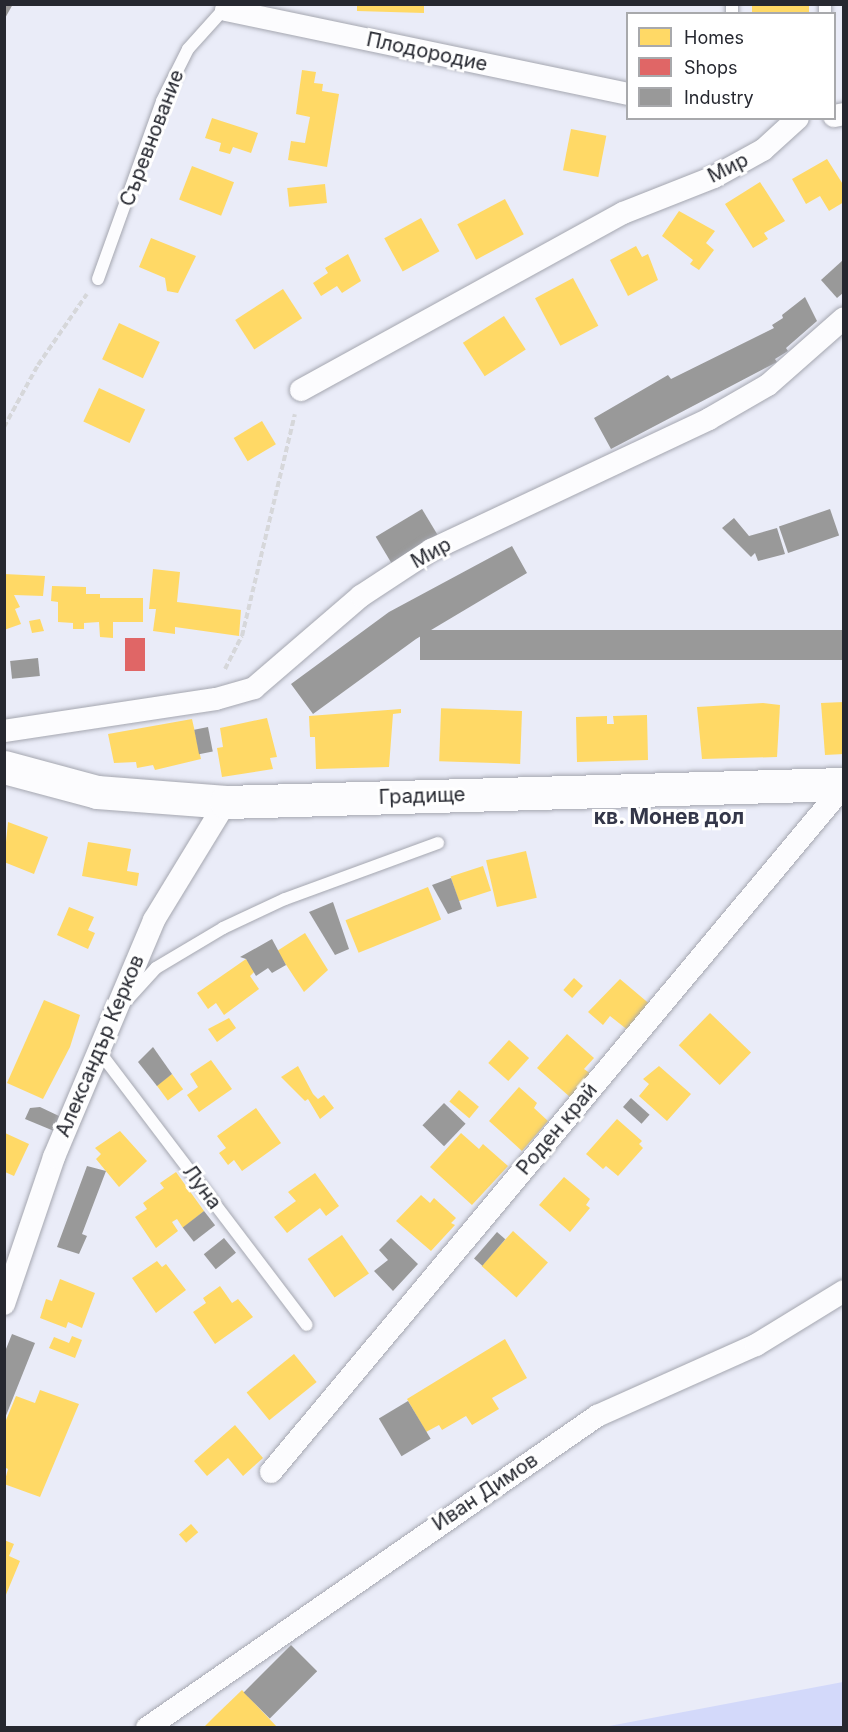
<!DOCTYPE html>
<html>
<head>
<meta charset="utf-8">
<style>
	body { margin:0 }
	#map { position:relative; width:848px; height:1732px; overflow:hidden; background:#eaecf8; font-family:Inter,sans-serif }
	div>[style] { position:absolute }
	.green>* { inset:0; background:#d3d9fa }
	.homes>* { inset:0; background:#ffd966; transform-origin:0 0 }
	.shops>* { inset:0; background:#e06666; transform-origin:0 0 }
	.industry>* { inset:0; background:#999; transform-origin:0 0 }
	.path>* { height:4px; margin-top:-2px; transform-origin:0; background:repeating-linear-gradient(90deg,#d6d7da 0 6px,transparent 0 9px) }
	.roads { filter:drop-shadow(0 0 2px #a5a7b0) drop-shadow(0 0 2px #a5a7b0) }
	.lane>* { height:12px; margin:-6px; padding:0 6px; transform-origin:6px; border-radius:6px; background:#fcfcfe }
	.street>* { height:22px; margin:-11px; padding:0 11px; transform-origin:11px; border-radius:11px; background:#fcfcfe }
	.secondary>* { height:33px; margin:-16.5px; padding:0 16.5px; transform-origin:16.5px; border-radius:16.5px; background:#fcfcfe }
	span { translate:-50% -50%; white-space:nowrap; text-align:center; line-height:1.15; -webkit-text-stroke:6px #fff; paint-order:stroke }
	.street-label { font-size:20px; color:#262830 }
	.neighbourhood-label { font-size:21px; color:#343749; font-weight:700 }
	.frame { position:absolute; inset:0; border:6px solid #262830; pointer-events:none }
	.legend { position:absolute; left:626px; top:12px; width:210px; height:108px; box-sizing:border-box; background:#fff; border:2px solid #a8a9ac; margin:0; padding:8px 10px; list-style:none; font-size:18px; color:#262830 }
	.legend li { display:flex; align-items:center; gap:12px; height:30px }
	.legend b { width:30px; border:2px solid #a8a9ac }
</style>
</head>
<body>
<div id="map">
	<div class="green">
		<div style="clip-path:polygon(843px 1682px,843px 1727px,604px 1727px)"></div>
	</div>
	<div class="homes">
		<div style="clip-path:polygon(357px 4px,424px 4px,424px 13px,357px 11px)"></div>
		<div style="left:752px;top:4px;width:57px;height:10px"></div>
		<div style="clip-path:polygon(302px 70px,316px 72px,314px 83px,323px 84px,322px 91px,339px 94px,327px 167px,288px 160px,291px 141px,305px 143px,308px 127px,310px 117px,296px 114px)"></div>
		<div style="clip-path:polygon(212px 118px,258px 133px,251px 153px,233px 147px,230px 154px,219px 151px,221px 143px,205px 138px)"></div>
		<div style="left:571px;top:129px;width:36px;height:42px;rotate:11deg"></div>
		<div style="clip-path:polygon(827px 159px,844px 186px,844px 202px,829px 211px,820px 196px,806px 204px,792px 179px)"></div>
		<div style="left:192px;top:166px;width:45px;height:36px;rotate:21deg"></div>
		<div style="clip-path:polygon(760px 182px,785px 221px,764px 233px,768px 239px,753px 248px,725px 204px)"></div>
		<div style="left:325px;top:184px;width:19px;height:38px;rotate:84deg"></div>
		<div style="left:505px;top:199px;width:40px;height:54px;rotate:62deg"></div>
		<div style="clip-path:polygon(679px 211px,715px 231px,706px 243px,714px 250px,699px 270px,690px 264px,693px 260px,662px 236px)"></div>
		<div style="left:421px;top:218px;width:38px;height:42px;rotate:61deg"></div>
		<div style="clip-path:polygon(151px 238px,196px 256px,178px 293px,167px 291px,165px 278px,139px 267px)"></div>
		<div style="clip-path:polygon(636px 246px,642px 257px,648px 254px,658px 280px,628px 296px,610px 260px)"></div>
		<div style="clip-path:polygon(348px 254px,361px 281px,342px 293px,337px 286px,321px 296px,313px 283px,328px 273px,325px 268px)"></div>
		<div style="left:573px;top:278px;width:54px;height:43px;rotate:62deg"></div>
		<div style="left:283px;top:289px;width:35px;height:57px;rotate:57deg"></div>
		<div style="left:504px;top:316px;width:40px;height:49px;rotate:57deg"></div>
		<div style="left:119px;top:323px;width:45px;height:40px;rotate:25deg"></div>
		<div style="left:99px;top:388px;width:51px;height:37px;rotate:25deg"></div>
		<div style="left:262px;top:421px;width:27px;height:33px;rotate:59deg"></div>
		<div style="clip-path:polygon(153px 569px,180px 572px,177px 602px,241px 610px,239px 636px,175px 627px,175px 634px,153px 631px,156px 609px,149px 609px)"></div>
		<div style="clip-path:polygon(4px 574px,45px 576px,43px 596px,14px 595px,20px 607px,15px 609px,21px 624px,4px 630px)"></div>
		<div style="clip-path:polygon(52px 586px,86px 587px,86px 594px,100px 594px,100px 598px,143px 598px,143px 622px,113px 622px,113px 638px,100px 637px,99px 622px,84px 623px,84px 629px,73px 629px,73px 623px,58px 622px,58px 602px,51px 601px)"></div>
		<div style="clip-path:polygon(40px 619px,44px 631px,32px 633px,29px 621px)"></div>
		<div style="clip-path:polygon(844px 702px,844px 754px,825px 755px,821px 703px)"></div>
		<div style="clip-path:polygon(763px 703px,780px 705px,777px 757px,702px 759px,697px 707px)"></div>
		<div style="clip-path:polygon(401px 709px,401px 713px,393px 714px,389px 767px,316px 769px,315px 737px,310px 737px,309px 716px)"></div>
		<div style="left:522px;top:711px;width:53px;height:81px;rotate:92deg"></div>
		<div style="clip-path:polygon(647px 715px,648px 760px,577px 762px,576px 717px,607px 716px,607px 724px,614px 724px,613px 716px)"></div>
		<div style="clip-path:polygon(267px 718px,277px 757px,270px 758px,273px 769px,222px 777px,217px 748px,223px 747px,220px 728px)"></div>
		<div style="clip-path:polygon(192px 719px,201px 759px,155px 770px,153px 765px,137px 768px,136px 762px,114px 763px,108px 734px)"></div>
		<div style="clip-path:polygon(8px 822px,48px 837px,34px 874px,4px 862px)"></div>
		<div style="clip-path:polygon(88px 842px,131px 849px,127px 871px,139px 873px,137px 886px,82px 876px)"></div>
		<div style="left:526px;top:851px;width:48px;height:41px;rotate:77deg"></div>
		<div style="left:483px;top:866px;width:26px;height:34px;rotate:72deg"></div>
		<div style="left:428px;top:887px;width:35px;height:89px;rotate:68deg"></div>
		<div style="clip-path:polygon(69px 907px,94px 917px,88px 930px,95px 933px,88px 949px,57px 935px)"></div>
		<div style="clip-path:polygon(305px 933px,328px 970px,304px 992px,277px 951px)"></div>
		<div style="clip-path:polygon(246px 959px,255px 971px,250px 976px,259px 989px,224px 1015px,216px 1003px,208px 1009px,197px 993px)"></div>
		<div style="left:574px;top:978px;width:12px;height:16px;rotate:42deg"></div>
		<div style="clip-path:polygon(620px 979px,652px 1006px,629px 1031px,610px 1016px,603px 1025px,588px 1012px)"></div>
		<div style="clip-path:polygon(44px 1000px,80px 1015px,70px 1047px,43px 1099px,7px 1083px)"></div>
		<div style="left:710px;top:1013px;width:57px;height:45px;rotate:44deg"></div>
		<div style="clip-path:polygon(229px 1018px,236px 1028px,217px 1042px,208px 1029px)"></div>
		<div style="clip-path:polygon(567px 1034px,594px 1058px,584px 1069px,591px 1074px,570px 1097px,537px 1068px)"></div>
		<div style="left:509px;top:1040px;width:27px;height:31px;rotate:42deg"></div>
		<div style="clip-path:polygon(211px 1060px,232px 1089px,199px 1112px,187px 1095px,198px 1087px,190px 1074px)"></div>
		<div style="clip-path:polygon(298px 1066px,313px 1094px,318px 1099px,324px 1095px,334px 1108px,320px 1119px,308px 1099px,305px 1101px,281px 1077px)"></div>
		<div style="clip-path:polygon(659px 1066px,691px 1094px,667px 1121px,639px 1096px,649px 1084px,643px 1079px)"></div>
		<div style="left:172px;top:1074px;width:19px;height:19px;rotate:54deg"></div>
		<div style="clip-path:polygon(519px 1087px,537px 1103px,534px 1108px,548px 1121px,522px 1151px,489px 1121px)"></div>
		<div style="left:459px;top:1090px;width:26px;height:15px;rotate:40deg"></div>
		<div style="clip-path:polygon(256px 1108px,281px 1143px,242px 1171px,234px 1160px,228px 1165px,219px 1153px,226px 1148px,217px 1136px)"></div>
		<div style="clip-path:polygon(617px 1119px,642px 1141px,639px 1144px,643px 1148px,618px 1176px,606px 1166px,603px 1169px,586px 1154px)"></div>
		<div style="clip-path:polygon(120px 1131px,147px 1161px,119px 1187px,96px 1159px,101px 1154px,95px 1148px)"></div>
		<div style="clip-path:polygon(5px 1133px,29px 1144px,14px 1176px,5px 1172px)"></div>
		<div style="clip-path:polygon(461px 1133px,479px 1149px,483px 1144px,508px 1166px,472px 1205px,430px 1167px)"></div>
		<div style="clip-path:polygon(176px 1172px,204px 1211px,183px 1228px,177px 1219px,172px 1222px,178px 1231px,156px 1248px,135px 1217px,147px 1209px,143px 1203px,164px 1188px,160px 1183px)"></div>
		<div style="clip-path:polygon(315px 1173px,339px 1206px,326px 1216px,320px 1208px,287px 1233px,274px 1217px,296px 1201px,288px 1192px)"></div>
		<div style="clip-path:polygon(564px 1177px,590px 1199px,586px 1205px,590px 1208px,570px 1232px,539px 1205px)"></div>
		<div style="clip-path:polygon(421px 1195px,430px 1203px,434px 1198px,456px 1218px,451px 1223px,455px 1225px,431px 1251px,396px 1221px)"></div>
		<div style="left:513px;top:1231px;width:47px;height:47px;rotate:42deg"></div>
		<div style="left:342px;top:1235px;width:47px;height:42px;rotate:55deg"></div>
		<div style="clip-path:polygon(157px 1261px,162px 1267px,166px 1264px,186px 1290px,156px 1313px,132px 1278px)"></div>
		<div style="clip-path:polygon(60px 1279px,95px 1293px,82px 1328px,68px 1322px,66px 1328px,40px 1318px,46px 1299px,52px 1301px)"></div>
		<div style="clip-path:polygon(220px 1286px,232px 1303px,238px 1299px,253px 1317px,215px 1344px,193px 1312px,206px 1303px,203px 1298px)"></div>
		<div style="clip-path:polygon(72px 1336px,82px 1340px,75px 1358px,49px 1348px,54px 1337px,69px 1343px)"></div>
		<div style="clip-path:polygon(505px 1339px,527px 1378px,492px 1398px,499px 1409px,472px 1425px,466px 1416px,442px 1430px,439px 1425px,426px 1432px,407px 1399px)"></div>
		<div style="left:294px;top:1354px;width:36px;height:61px;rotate:51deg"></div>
		<div style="clip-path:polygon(40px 1390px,79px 1404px,40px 1497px,4px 1484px,8px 1469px,4px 1467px,4px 1425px,16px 1396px,35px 1403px)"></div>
		<div style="clip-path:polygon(235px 1425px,263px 1458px,243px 1476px,228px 1458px,207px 1476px,194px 1461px)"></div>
		<div style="left:191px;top:1524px;width:11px;height:16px;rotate:49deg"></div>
		<div style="clip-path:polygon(4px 1540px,14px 1544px,9px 1556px,20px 1561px,5px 1597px)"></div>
		<div style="clip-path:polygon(242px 1690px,278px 1728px,203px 1728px,216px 1715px)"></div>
	</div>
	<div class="shops">
		<div style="left:125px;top:638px;width:20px;height:33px"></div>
	</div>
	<div class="industry">
		<div style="clip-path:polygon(4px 4px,13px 4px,4px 20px)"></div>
		<div style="clip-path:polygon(843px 260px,843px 293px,837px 298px,821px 280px)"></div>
		<div style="clip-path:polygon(805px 297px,817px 321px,786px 348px,788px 351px,775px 359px,777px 362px,611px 449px,594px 418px,668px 375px,671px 379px,774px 328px,772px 325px,783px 318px,782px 315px)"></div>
		<div style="left:422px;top:509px;width:31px;height:54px;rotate:59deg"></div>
		<div style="left:830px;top:509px;width:28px;height:54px;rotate:71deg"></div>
		<div style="clip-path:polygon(734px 518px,749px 536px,777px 528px,785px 554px,758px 561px,755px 553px,751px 557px,722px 528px)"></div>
		<div style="clip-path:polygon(512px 546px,527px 573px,416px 639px,313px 714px,291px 684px,389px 612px)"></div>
		<div style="left:843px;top:630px;width:30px;height:423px;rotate:90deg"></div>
		<div style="left:38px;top:658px;width:18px;height:28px;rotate:84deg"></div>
		<div style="left:208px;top:727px;width:25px;height:14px;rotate:79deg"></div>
		<div style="clip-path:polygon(451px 878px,462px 909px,448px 914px,432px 885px)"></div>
		<div style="clip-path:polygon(333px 902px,349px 949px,335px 955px,309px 912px)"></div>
		<div style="clip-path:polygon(272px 939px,286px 965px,272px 973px,268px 968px,256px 976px,246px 959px,240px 957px)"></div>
		<div style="clip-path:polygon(153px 1047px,172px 1074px,157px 1086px,138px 1062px)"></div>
		<div style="left:631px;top:1098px;width:25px;height:12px;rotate:42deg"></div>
		<div style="left:444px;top:1103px;width:30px;height:31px;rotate:44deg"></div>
		<div style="clip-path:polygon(40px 1107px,59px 1116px,54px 1131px,25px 1119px,30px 1108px)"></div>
		<div style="clip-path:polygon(87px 1166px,106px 1171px,82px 1234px,87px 1236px,79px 1254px,57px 1247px)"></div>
		<div style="left:204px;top:1211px;width:18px;height:27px;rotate:52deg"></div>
		<div style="left:497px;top:1232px;width:11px;height:35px;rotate:41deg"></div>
		<div style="left:224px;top:1238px;width:19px;height:26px;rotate:51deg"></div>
		<div style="clip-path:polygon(391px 1238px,418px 1264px,393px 1291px,374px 1271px,388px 1260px,379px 1250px)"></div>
		<div style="clip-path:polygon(12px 1334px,35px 1343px,5px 1418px,4px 1354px)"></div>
		<div style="left:408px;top:1401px;width:44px;height:34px;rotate:59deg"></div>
		<div style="left:291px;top:1645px;width:37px;height:67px;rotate:45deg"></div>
	</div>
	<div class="path">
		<div style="left:4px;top:427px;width:71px;rotate:-61.3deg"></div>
		<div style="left:38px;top:365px;width:86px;rotate:-55.4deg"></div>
		<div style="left:225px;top:669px;width:37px;rotate:-63deg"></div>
		<div style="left:242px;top:636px;width:228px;rotate:-76.6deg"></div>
	</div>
	<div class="roads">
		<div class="lane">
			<div style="left:732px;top:14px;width:10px;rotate:-90deg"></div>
			<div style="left:825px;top:14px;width:10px;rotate:-90deg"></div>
			<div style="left:98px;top:279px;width:189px;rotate:-70.2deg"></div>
			<div style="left:162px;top:101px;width:58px;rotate:-63.4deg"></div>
			<div style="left:188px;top:49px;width:54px;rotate:-48deg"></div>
			<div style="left:127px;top:1000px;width:43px;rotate:-47.8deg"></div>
			<div style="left:156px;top:968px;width:78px;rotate:-30.8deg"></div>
			<div style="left:223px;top:928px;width:68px;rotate:-25.1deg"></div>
			<div style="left:285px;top:899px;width:163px;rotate:-20.1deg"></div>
			<div style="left:98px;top:1050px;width:345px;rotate:52.8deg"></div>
		</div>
		<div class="street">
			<div style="left:226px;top:10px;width:411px;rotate:11.8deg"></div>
			<div style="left:834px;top:116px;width:10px;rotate:-11deg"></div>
			<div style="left:301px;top:390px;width:367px;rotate:-28.8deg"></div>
			<div style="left:623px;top:213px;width:98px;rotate:-21.6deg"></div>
			<div style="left:714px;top:177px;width:56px;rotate:-28.9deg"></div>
			<div style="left:763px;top:150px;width:47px;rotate:-42.4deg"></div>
			<div style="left:4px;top:731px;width:214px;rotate:-8.6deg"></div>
			<div style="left:216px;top:699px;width:40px;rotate:-16deg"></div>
			<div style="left:254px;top:688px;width:141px;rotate:-40.7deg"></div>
			<div style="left:361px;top:596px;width:84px;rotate:-33.3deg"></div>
			<div style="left:431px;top:550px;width:307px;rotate:-25.2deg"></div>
			<div style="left:709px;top:419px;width:68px;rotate:-30deg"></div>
			<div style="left:768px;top:385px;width:101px;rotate:-41.4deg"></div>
			<div style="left:4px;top:1304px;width:155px;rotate:-71.2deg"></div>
			<div style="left:54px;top:1157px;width:257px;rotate:-67.1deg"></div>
			<div style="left:154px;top:920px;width:138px;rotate:-58.6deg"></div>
			<div style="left:271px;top:1472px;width:894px;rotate:-50.13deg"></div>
			<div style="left:147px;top:1728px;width:548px;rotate:-34.73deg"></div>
			<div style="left:597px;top:1416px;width:174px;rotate:-24.1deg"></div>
			<div style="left:756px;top:1345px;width:103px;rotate:-31.5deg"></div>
		</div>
		<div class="secondary">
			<div style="left:4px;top:767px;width:96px;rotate:15deg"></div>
			<div style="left:97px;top:792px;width:129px;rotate:4.4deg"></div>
			<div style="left:226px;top:802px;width:618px;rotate:-1.67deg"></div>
		</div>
	</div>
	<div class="street-label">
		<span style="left:427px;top:52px;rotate:12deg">Плодородие</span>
		<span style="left:152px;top:138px;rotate:-69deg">Съревнование</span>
		<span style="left:728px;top:168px;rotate:-27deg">Мир</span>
		<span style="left:431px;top:553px;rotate:-29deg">Мир</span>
		<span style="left:422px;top:796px;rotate:-2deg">Градище</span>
		<span style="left:100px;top:1046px;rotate:-67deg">Александър Керков</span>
		<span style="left:557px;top:1129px;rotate:-50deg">Роден край</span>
		<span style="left:202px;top:1187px;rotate:53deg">Луна</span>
		<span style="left:485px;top:1492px;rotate:-34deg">Иван Димов</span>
	</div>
	<div class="neighbourhood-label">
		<span style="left:669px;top:817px">кв. Монев дол</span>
	</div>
	<div class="frame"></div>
	<ul class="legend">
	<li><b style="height:16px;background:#ffd966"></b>Homes</li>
	<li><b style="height:16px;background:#e06666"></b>Shops</li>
	<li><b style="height:16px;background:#999"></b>Industry</li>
	</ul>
</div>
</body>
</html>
